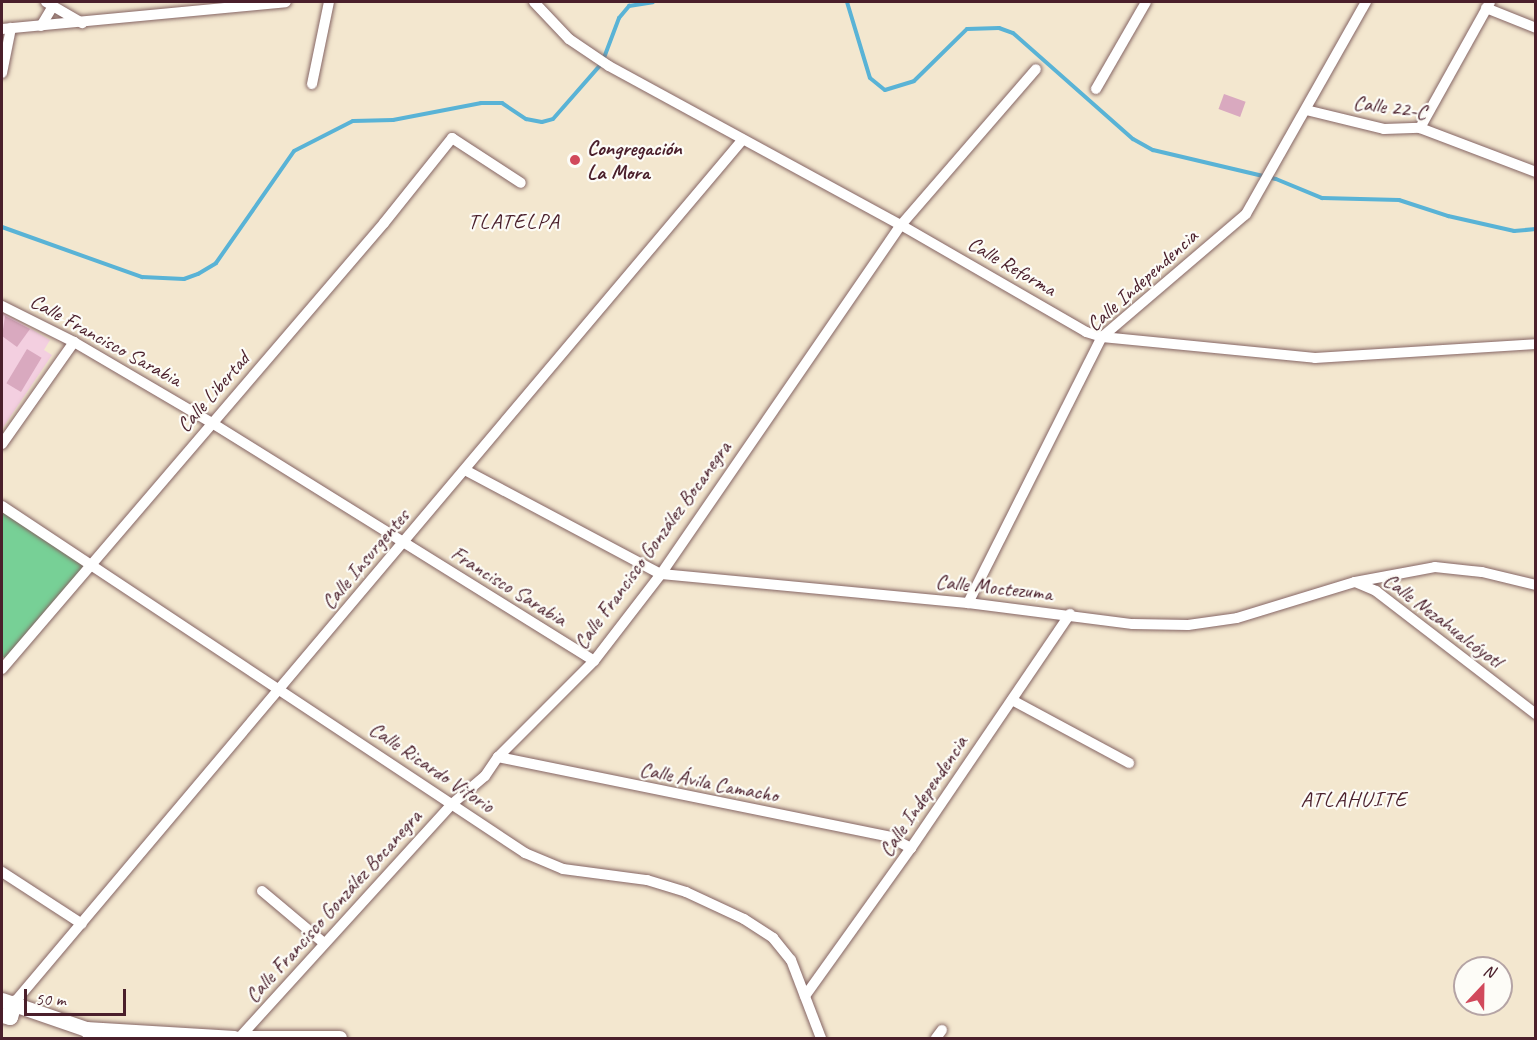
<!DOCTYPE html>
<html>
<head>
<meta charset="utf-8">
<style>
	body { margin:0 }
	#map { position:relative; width:1537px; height:1040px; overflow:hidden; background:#f3e7cf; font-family:Caveat,sans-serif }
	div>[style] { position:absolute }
	.built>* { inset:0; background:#f3cfe0 }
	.green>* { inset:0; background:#77d096 }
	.stream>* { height:4px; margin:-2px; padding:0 2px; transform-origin:2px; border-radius:2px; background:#59b3d6 }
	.building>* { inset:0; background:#d9a9bf; transform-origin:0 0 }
	.roads { filter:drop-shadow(0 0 2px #856564) drop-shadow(0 0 2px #856564) }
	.minor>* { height:10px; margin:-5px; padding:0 5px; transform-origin:5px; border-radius:5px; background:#fff }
	.tertiary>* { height:14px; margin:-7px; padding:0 7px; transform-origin:7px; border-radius:7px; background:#fff }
	.secondary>* { height:15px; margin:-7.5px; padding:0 7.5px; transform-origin:7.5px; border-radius:7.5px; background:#fff }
	.dots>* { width:16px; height:16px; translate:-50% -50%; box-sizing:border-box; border:3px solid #fdfcf7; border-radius:50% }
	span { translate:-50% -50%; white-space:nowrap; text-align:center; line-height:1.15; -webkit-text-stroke:4.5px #fdfcf7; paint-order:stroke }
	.street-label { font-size:21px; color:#4a1f2b }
	.poi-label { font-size:21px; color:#4a1f2b; font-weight:700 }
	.left { translate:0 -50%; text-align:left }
	.neighbourhood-label { font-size:22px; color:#4a1f2b; letter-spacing:1.5px }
	.frame { position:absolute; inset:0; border:3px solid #4a1f2b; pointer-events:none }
	.north { position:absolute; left:1453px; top:956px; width:60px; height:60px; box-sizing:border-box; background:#fdfcf7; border:2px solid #b5a4a5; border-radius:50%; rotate:22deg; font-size:16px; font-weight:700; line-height:24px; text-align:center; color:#4a1f2b }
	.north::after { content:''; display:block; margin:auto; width:21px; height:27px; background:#d1495b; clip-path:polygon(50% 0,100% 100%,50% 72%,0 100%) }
	.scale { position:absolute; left:24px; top:989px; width:102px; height:27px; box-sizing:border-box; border:3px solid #4a1f2b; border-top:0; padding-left:8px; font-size:18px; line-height:21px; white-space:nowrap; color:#4a1f2b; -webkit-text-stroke:4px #fdfcf7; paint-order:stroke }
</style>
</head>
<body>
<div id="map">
	<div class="built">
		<div style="clip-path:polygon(2px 312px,50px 340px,44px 350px,52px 355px,2px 429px)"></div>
	</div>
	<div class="green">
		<div style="clip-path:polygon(2px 505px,90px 562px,7px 660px,2px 656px)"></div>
	</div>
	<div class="stream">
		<div style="left:847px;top:2px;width:79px;rotate:73.2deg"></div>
		<div style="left:870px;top:78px;width:19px;rotate:39deg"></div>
		<div style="left:885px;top:90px;width:30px;rotate:-17deg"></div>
		<div style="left:914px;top:81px;width:74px;rotate:-44.5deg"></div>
		<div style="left:967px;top:29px;width:32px;rotate:-2deg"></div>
		<div style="left:999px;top:28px;width:15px;rotate:20deg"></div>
		<div style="left:1013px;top:33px;width:160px;rotate:41.5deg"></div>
		<div style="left:1133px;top:139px;width:23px;rotate:29deg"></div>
		<div style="left:1153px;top:150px;width:126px;rotate:13.3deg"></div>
		<div style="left:1276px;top:179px;width:50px;rotate:22.4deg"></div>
		<div style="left:1322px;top:198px;width:77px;rotate:1.5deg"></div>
		<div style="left:1399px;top:200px;width:52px;rotate:18.1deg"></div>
		<div style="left:1448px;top:216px;width:68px;rotate:12.8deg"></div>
		<div style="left:1514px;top:231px;width:22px;rotate:-5deg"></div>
		<div style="left:2px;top:227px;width:149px;rotate:19.7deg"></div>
		<div style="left:142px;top:277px;width:42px;rotate:2.7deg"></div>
		<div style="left:184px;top:279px;width:15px;rotate:-20deg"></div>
		<div style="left:198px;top:274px;width:21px;rotate:-31deg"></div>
		<div style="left:216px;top:263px;width:136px;rotate:-55.1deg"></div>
		<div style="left:294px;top:151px;width:66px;rotate:-27deg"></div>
		<div style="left:353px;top:121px;width:40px;rotate:-1.4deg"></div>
		<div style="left:393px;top:120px;width:90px;rotate:-10.9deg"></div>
		<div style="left:481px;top:103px;width:21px"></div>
		<div style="left:502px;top:103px;width:29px;rotate:34deg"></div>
		<div style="left:526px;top:119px;width:16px;rotate:11deg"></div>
		<div style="left:542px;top:122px;width:11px;rotate:-15deg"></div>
		<div style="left:553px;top:119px;width:74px;rotate:-48.8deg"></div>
		<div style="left:602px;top:63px;width:48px;rotate:-69.3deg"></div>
		<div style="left:619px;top:18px;width:16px;rotate:-50deg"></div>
		<div style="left:629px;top:6px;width:24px;rotate:-9deg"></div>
	</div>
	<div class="building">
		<div style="left:1224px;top:94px;width:23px;height:16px;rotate:20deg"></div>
		<div style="clip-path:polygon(5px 316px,30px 329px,17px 347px,2px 336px)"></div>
		<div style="left:27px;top:349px;width:17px;height:40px;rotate:31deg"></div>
	</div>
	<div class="roads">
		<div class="minor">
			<div style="left:46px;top:2px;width:42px;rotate:30.3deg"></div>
			<div style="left:534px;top:2px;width:51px;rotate:46.6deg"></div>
			<div style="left:569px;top:39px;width:48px;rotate:34deg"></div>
			<div style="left:609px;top:66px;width:332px;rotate:28.6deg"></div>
			<div style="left:901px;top:225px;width:214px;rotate:30deg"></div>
			<div style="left:1086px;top:332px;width:17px;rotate:17deg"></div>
			<div style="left:1102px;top:337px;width:214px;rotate:5.6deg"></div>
			<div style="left:1315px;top:358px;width:221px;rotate:-3.6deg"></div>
			<div style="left:1486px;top:8px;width:54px;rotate:21.8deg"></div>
			<div style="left:41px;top:26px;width:23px;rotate:-59deg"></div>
			<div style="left:2px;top:29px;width:285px;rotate:-5.4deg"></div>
			<div style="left:2px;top:73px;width:46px;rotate:-78.7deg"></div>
			<div style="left:312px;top:84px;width:84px;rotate:-78.3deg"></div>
			<div style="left:1096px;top:89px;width:100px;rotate:-60.1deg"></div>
			<div style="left:1306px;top:110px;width:80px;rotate:13.7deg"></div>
			<div style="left:1384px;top:129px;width:36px;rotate:-2deg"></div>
			<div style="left:1420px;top:128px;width:124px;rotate:20.8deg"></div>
			<div style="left:1420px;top:128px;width:144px;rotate:-60.9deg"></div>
			<div style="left:2px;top:306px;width:80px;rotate:26.6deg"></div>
			<div style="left:74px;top:342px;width:160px;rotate:30.4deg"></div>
			<div style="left:212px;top:423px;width:450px;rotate:31.9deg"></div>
			<div style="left:2px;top:444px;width:125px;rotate:-54.8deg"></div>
			<div style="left:465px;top:470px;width:222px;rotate:28deg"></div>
			<div style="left:661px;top:574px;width:308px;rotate:5.4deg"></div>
			<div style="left:968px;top:603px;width:166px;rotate:7.3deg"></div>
			<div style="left:1133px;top:624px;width:55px;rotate:1deg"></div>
			<div style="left:1188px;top:625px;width:49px;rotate:-8.1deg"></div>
			<div style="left:1237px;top:618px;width:123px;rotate:-17deg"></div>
			<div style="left:1355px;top:582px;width:81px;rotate:-10.6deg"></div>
			<div style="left:1435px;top:567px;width:47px;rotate:6.1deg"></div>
			<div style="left:1482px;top:572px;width:56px;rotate:13.5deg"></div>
			<div style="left:2px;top:506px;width:628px;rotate:33.56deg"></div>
			<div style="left:525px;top:853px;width:41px;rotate:22.8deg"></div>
			<div style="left:563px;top:869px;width:85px;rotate:7.5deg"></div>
			<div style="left:647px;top:880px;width:41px;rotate:17.1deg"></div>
			<div style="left:686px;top:892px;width:64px;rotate:25deg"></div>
			<div style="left:744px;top:919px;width:35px;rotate:33deg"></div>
			<div style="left:773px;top:938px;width:28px;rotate:51deg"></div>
			<div style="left:791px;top:960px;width:84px;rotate:69deg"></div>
			<div style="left:1355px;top:582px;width:23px;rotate:23deg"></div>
			<div style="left:1376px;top:591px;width:202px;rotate:37.6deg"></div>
			<div style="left:968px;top:603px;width:298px;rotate:-63.3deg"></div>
			<div style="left:1102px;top:337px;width:189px;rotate:-40.5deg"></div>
			<div style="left:1246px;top:214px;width:244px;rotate:-60.5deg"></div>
			<div style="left:2px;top:669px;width:587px;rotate:-49.42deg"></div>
			<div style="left:384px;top:223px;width:109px;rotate:-51.3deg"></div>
			<div style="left:452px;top:138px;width:82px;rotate:33.1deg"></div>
			<div style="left:1012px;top:700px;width:133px;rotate:28.3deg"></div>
			<div style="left:498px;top:757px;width:400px;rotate:11.5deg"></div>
			<div style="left:890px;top:837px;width:24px;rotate:28deg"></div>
			<div style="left:2px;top:872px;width:95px;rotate:33deg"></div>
			<div style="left:262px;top:891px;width:81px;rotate:40deg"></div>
			<div style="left:805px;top:996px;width:182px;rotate:-54.4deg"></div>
			<div style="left:911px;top:848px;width:283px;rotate:-55.8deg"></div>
			<div style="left:14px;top:1003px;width:1130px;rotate:-49.84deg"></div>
			<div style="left:239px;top:1038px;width:316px;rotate:-47.7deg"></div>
			<div style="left:452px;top:804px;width:43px;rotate:-40.3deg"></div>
			<div style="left:485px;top:776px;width:23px;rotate:-56deg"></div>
			<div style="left:498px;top:757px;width:136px;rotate:-45deg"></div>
			<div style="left:594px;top:661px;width:110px;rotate:-52.4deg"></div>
			<div style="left:661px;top:574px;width:424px;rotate:-55.5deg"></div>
			<div style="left:901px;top:225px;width:206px;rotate:-49.1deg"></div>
			<div style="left:936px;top:1038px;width:10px;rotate:-53deg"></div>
		</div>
		<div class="tertiary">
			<div style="left:86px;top:1029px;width:149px;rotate:3.5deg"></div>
			<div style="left:246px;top:1038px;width:94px"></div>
		</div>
		<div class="secondary">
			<div style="left:2px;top:1000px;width:89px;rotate:19deg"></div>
			<div style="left:86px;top:1029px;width:12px;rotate:48deg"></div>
			<div style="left:2px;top:1015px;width:8px;rotate:14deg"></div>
			<div style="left:10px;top:1017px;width:15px;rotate:-74deg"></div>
		</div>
	</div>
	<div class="dots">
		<div style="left:575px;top:160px;background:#d1495b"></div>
	</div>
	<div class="street-label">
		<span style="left:1390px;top:107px;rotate:8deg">Calle 22-C</span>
		<span style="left:1012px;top:266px;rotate:30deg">Calle Reforma</span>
		<span style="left:1142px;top:280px;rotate:-42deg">Calle Independencia</span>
		<span style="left:106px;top:340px;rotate:29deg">Calle Francisco Sarabia</span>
		<span style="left:213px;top:392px;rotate:-49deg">Calle Libertad</span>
		<span style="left:652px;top:545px;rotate:-54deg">Calle Francisco González Bocanegra</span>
		<span style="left:365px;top:559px;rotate:-50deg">Calle Insurgentes</span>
		<span style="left:509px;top:586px;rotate:32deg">Francisco Sarabia</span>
		<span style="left:994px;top:587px;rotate:6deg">Calle Moctezuma</span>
		<span style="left:1443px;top:620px;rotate:37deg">Calle Nezahualcóyotl</span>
		<span style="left:432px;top:767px;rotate:34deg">Calle Ricardo Vitorio</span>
		<span style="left:709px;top:782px;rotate:11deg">Calle Ávila Camacho</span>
		<span style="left:923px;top:796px;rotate:-56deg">Calle Independencia</span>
		<span style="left:333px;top:906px;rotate:-48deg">Calle Francisco González Bocanegra</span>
	</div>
	<div class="poi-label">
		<span class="left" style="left:587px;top:160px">Congregación<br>La Mora</span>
	</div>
	<div class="neighbourhood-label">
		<span style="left:514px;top:222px">TLATELPA</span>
		<span style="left:1354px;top:800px">ATLAHUITE</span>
	</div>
	<div class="frame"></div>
	<div class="north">N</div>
	<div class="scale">50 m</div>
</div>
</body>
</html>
